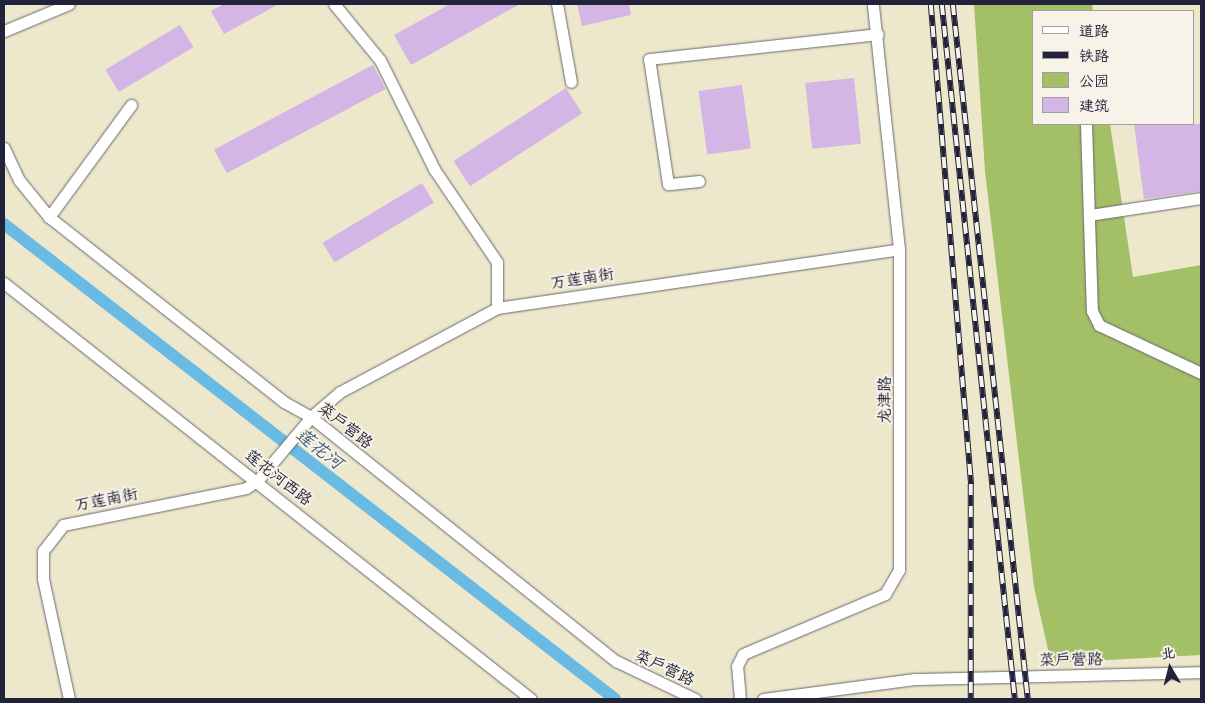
<!DOCTYPE html>
<html>
<head>
<meta charset="utf-8">
<style>
	body { margin:0 }
	#map { position:relative; width:1205px; height:703px; overflow:hidden; background:#ede7cc; font-family:Mali,"LXGW WenKai TC",sans-serif }
	div>[style] { position:absolute }
	.green>* { inset:0; background:#a3c067 }
	.canal>* { height:12px; margin:-6px; padding:0 6px; transform-origin:6px; border-radius:6px; background:#69bbe4 }
	.building>* { inset:0; background:#d3b5e6; transform-origin:0 0 }
	.roads { filter:drop-shadow(0 0 1px #69676e) drop-shadow(0 0 1px #69676e) }
	.minor>* { height:11px; margin:-5.5px; padding:0 5.5px; transform-origin:5.5px; border-radius:5.5px; background:#fff }
	.rail>* { height:5.5px; margin-top:-2.75px; transform-origin:0; background:repeating-linear-gradient(90deg,#f7f3e8 0 11px,#22223b 0 22px); box-sizing:border-box; border-block:1px solid #22223b }
	span { translate:-50% -50%; white-space:nowrap; text-align:center; line-height:1.15; -webkit-text-stroke:4px #f7f3e8; paint-order:stroke }
	.street-label { font-size:16px; color:#22223b }
	.water-label { font-size:18px; color:#3b5876; font-style:italic }
	.frame { position:absolute; inset:0; border:5px solid #22223b; pointer-events:none }
	.legend { position:absolute; left:1032px; top:10px; width:162px; height:115px; box-sizing:border-box; background:#f7f3e8; border:1px solid #a29fa3; margin:0; padding:6px 9px; list-style:none; font-size:15px; color:#22223b }
	.legend li { display:flex; align-items:center; gap:10px; height:25px }
	.legend b { width:25px; border:1px solid #a29fa3 }
	.north { position:absolute; left:1145px; top:643px; width:50px; height:50px; -webkit-text-stroke:4px #f7f3e8; paint-order:stroke; rotate:352deg; font-size:14px; font-weight:700; line-height:20px; text-align:center; color:#22223b }
	.north::after { content:''; display:block; margin:auto; width:18px; height:22px; background:#22223b; clip-path:polygon(50% 0,100% 100%,50% 72%,0 100%) }
</style>
</head>
<body>
<div id="map">
	<div class="green">
		<div style="clip-path:polygon(974px 4px,1092px 4px,1093px 11px,1034px 11px,1034px 124px,1110px 124px,1133px 277px,1201px 265px,1201px 655px,1051px 663px,1034px 587px,985px 171px)"></div>
	</div>
	<div class="canal">
		<div style="left:4px;top:224px;width:774px;rotate:37.86deg"></div>
	</div>
	<div class="building">
		<div style="clip-path:polygon(224px 4px,279px 4px,224px 34px,211px 11px)"></div>
		<div style="clip-path:polygon(450px 4px,520px 4px,411px 65px,394px 35px)"></div>
		<div style="clip-path:polygon(577px 4px,629px 4px,631px 15px,582px 26px)"></div>
		<div style="left:180px;top:25px;width:26px;height:87px;rotate:59deg"></div>
		<div style="left:373px;top:65px;width:27px;height:180px;rotate:62deg"></div>
		<div style="left:854px;top:78px;width:66px;height:49px;rotate:84deg"></div>
		<div style="left:742px;top:85px;width:64px;height:44px;rotate:82deg"></div>
		<div style="left:566px;top:88px;width:30px;height:134px;rotate:57deg"></div>
		<div style="clip-path:polygon(1134px 124px,1201px 124px,1201px 191px,1144px 199px)"></div>
		<div style="left:422px;top:183px;width:23px;height:116px;rotate:59deg"></div>
	</div>
	<div class="roads">
		<div class="minor">
			<div style="left:334px;top:4px;width:72px;rotate:50.6deg"></div>
			<div style="left:380px;top:60px;width:122px;rotate:63.6deg"></div>
			<div style="left:434px;top:169px;width:112px;rotate:55.9deg"></div>
			<div style="left:497px;top:262px;width:46px;rotate:90deg"></div>
			<div style="left:557px;top:4px;width:79px;rotate:79.8deg"></div>
			<div style="left:4px;top:31px;width:70px;rotate:-22.6deg"></div>
			<div style="left:1086px;top:124px;width:187px;rotate:88.2deg"></div>
			<div style="left:1092px;top:311px;width:16px;rotate:63deg"></div>
			<div style="left:1099px;top:325px;width:113px;rotate:25.2deg"></div>
			<div style="left:4px;top:148px;width:35px;rotate:65deg"></div>
			<div style="left:19px;top:180px;width:48px;rotate:51deg"></div>
			<div style="left:49px;top:217px;width:299px;rotate:38.2deg"></div>
			<div style="left:284px;top:402px;width:31px;rotate:29deg"></div>
			<div style="left:311px;top:417px;width:391px;rotate:38.7deg"></div>
			<div style="left:616px;top:661px;width:88px;rotate:25.7deg"></div>
			<div style="left:699px;top:181px;width:31px;rotate:174deg"></div>
			<div style="left:668px;top:184px;width:126px;rotate:-98.6deg"></div>
			<div style="left:649px;top:59px;width:230px;rotate:-6.2deg"></div>
			<div style="left:1089px;top:215px;width:113px;rotate:-8.6deg"></div>
			<div style="left:49px;top:217px;width:139px;rotate:-53.8deg"></div>
			<div style="left:4px;top:283px;width:671px;rotate:38.29deg"></div>
			<div style="left:69px;top:699px;width:123px;rotate:-102.2deg"></div>
			<div style="left:43px;top:579px;width:28px;rotate:-90deg"></div>
			<div style="left:43px;top:551px;width:33px;rotate:-52deg"></div>
			<div style="left:63px;top:525px;width:187px;rotate:-11.4deg"></div>
			<div style="left:246px;top:488px;width:14px;rotate:-34deg"></div>
			<div style="left:258px;top:480px;width:82px;rotate:-49.9deg"></div>
			<div style="left:311px;top:417px;width:38px;rotate:-41deg"></div>
			<div style="left:340px;top:392px;width:178px;rotate:-28.1deg"></div>
			<div style="left:497px;top:308px;width:406px;rotate:-8.3deg"></div>
			<div style="left:740px;top:699px;width:33px;rotate:-95deg"></div>
			<div style="left:737px;top:666px;width:13px;rotate:-63deg"></div>
			<div style="left:743px;top:654px;width:154px;rotate:-22.9deg"></div>
			<div style="left:885px;top:594px;width:28px;rotate:-60deg"></div>
			<div style="left:899px;top:570px;width:321px;rotate:-90deg"></div>
			<div style="left:899px;top:249px;width:246px;rotate:-96.1deg"></div>
			<div style="left:763px;top:699px;width:153px;rotate:-7.5deg"></div>
			<div style="left:915px;top:679px;width:286px;rotate:-1.4deg"></div>
		</div>
	</div>
	<div class="rail">
		<div style="left:931px;top:4px;width:482px;rotate:85.2deg"></div>
		<div style="left:971px;top:484px;width:215px;rotate:90deg"></div>
		<div style="left:942px;top:4px;width:699px;rotate:84deg"></div>
		<div style="left:953px;top:4px;width:699px;rotate:83.84deg"></div>
	</div>
	<div class="street-label">
		<span style="left:582px;top:278px;rotate:-9deg">万莲南街</span>
		<span style="left:884px;top:400px;rotate:-90deg">龙津路</span>
		<span style="left:346px;top:425px;rotate:38deg">菜户营路</span>
		<span style="left:279px;top:477px;rotate:38deg">莲花河西路</span>
		<span style="left:106px;top:499px;rotate:-11deg">万莲南街</span>
		<span style="left:1071px;top:659px;rotate:-1deg">菜户营路</span>
		<span style="left:665px;top:667px;rotate:25deg">菜户营路</span>
	</div>
	<div class="water-label">
		<span style="left:320px;top:448px;rotate:38deg">莲花河</span>
	</div>
	<div class="frame"></div>
	<ul class="legend">
	<li><b style="height:6px;background:#fff"></b>道路</li>
	<li><b style="height:6px;background:#22223b"></b>铁路</li>
	<li><b style="height:14px;background:#a3c067"></b>公园</li>
	<li><b style="height:14px;background:#d3b5e6"></b>建筑</li>
	</ul>
	<div class="north">北</div>
</div>
</body>
</html>
